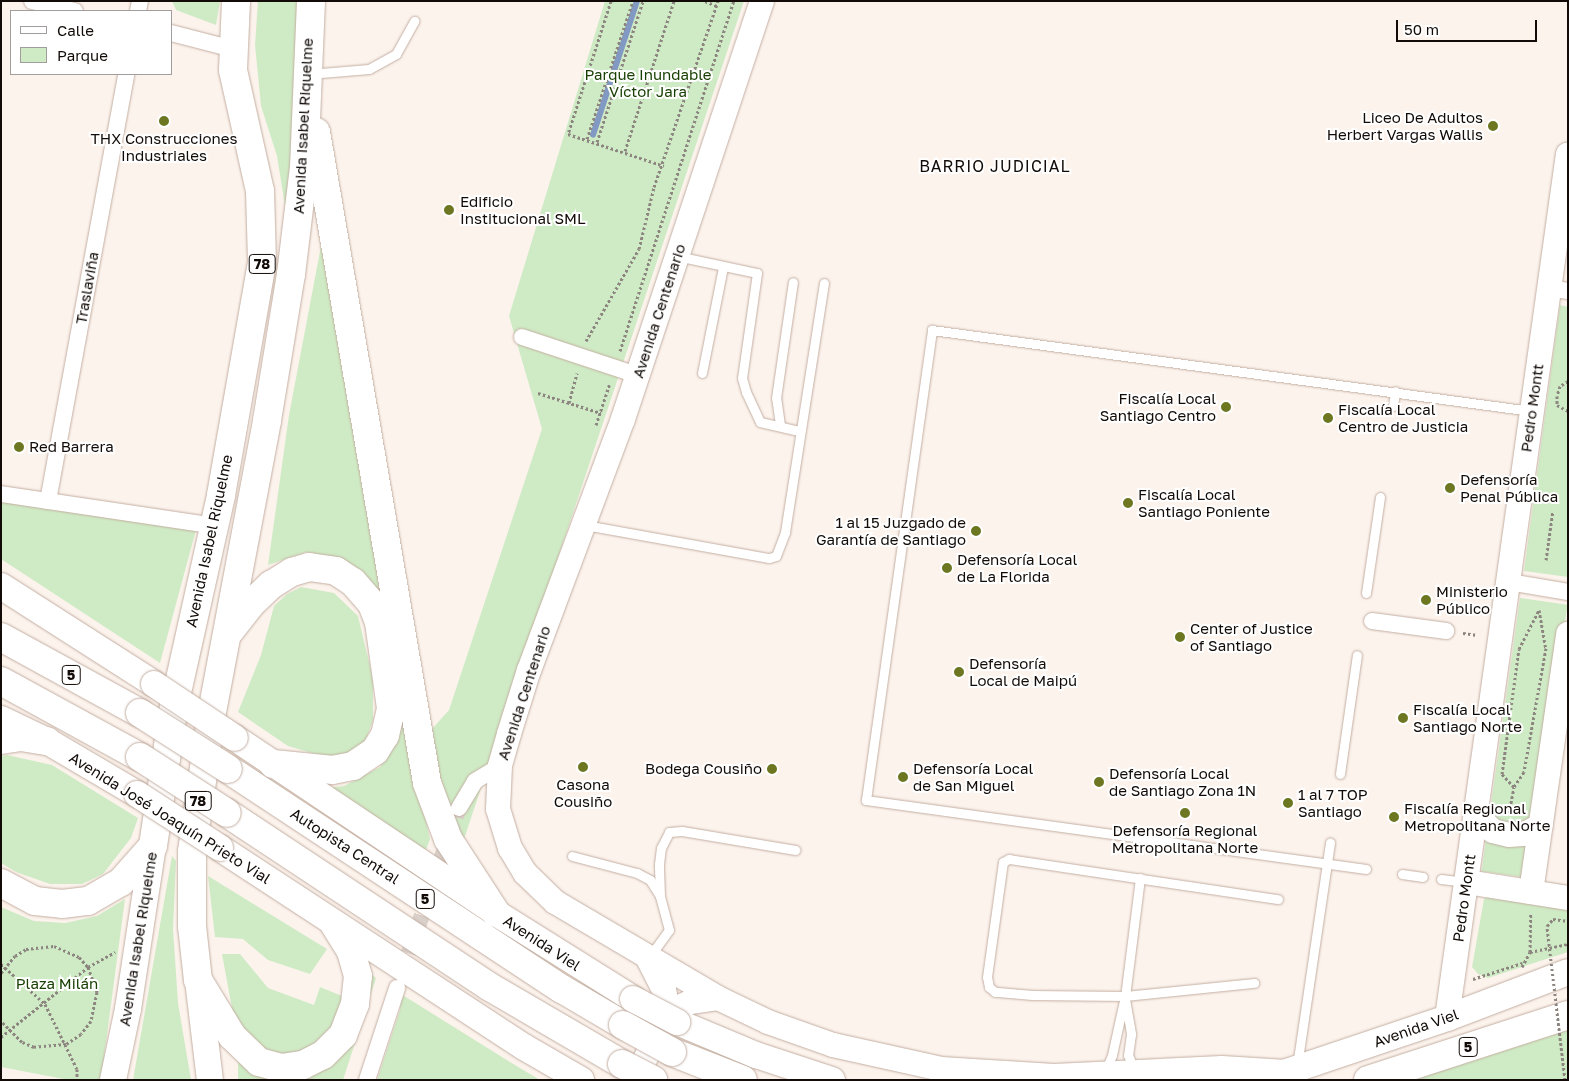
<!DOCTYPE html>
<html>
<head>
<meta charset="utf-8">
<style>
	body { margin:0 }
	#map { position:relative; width:1569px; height:1081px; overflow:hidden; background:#fcf3ed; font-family:"Golos Text",sans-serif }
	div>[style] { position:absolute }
	.green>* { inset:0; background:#cfebc5; transform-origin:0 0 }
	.stream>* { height:5.5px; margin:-2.75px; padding:0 2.75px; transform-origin:2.75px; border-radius:2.75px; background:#829ac3 }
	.street-tunnel>* { height:16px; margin-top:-8px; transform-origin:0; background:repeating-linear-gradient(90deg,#d9d0ca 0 16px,transparent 0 24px) }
	.path>* { height:3px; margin-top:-1.5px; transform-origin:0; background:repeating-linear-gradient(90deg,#8d857f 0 2.5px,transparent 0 5px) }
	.roads { filter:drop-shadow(0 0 1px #c3aea1) drop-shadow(0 0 1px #c3aea1) }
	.lane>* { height:9px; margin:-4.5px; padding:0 4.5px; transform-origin:4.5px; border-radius:4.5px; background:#fff }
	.street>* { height:16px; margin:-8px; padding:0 8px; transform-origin:8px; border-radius:8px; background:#fff }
	.secondary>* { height:24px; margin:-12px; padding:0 12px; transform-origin:12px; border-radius:12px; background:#fff }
	.primary>* { height:26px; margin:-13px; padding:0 13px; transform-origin:13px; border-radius:13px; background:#fff }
	.highway>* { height:28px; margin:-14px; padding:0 14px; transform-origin:14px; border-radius:14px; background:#fff }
	.path-bridge>* { height:3px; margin-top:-1.5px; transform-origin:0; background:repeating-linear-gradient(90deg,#8d857f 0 2.5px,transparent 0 5px) }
	.bridges { filter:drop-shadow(0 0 1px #c3aea1) drop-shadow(0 0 1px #c3aea1) }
	.primary-bridge>* { height:26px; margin:-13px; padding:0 13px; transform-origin:13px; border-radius:13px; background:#fff }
	.highway-bridge>* { height:28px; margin:-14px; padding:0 14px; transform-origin:14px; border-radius:14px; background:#fff }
	.dots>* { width:14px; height:14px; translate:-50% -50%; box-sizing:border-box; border:2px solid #fff; border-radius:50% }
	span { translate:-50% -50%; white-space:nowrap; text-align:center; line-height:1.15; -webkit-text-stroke:4px #fff; paint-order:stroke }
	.shield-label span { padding:1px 4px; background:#fff; border:1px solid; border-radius:4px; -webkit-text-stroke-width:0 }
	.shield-label { font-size:14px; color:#120b07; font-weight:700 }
	.park-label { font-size:15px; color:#184003 }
	.poi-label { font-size:15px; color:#120b07 }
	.right { translate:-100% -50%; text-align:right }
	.left { translate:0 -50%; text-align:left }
	.street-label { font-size:15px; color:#120b07 }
	.neighbourhood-label { font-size:16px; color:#120b07; letter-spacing:1px }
	.frame { position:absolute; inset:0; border:2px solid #120b07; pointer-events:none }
	.legend { position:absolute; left:10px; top:10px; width:162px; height:65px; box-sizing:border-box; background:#fff; border:1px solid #a09d9c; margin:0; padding:6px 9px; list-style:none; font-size:15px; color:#120b07 }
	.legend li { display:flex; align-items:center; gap:10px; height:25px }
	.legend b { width:25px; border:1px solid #a09d9c }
	.scale { position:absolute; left:1396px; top:20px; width:141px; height:22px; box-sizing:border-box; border:2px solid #120b07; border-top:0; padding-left:6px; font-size:15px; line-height:18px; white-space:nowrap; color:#120b07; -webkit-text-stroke:4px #fff; paint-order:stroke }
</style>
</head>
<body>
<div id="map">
	<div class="green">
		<div style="clip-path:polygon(172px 1px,220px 1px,216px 25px,176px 10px)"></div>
		<div style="clip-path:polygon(258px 1px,302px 1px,288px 225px,277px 156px,261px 106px,255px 45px)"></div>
		<div style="clip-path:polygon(605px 1px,744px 1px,462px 845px,441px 801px,432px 729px,449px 710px,542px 429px,509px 316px)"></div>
		<div style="clip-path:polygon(321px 246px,386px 599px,334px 557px,306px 552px,268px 565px,289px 415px)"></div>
		<div style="clip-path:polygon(1560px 305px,1568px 307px,1568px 577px,1524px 571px)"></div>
		<div style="clip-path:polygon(1px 497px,196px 530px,160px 663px,1px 559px)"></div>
		<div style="clip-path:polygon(301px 587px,334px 593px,358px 616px,373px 679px,373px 720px,365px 742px,348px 753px,328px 758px,288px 746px,238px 712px,261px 655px,274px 606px,287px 594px)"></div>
		<div style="left:1520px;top:598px;width:48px;height:276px;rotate:8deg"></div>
		<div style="clip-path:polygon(401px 713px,430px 839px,426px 850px,326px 788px,344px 786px,380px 767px,393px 747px)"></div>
		<div style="clip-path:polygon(7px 755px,52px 765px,138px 818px,131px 838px,103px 874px,82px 884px,50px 884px,16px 872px,1px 863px,1px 756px)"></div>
		<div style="clip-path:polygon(172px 856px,176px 861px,173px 929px,178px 1003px,191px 1080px,133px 1080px)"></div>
		<div style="clip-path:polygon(208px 876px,327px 949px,310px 974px,268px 960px,243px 939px,215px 937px)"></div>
		<div style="clip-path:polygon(1490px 895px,1568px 908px,1568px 952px,1488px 978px,1478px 974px,1472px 967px,1484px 899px)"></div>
		<div style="clip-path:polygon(125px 899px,101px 1080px,69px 1080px,1px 1067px,1px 907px,34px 921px,65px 923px,97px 916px)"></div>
		<div style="clip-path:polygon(222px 954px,240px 954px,268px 988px,314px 1005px,320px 987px,342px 996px,340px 1011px,322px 1045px,274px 1061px,236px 1030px)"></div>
		<div style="clip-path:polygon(363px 967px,376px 978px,343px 1080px,238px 1080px,238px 1062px,250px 1069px,316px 1072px)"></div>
		<div style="clip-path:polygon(401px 994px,510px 1062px,540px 1080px,377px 1080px,400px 1010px)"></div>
		<div style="clip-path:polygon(1568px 1030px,1568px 1080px,1412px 1080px,1463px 1064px)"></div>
	</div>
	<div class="stream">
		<div style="left:593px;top:135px;width:141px;rotate:-71.8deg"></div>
	</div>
	<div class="street-tunnel">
		<div style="left:401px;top:976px;width:178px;rotate:-71deg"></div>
	</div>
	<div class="path">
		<div style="left:611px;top:1px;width:140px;rotate:107.9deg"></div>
		<div style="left:568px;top:134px;width:101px;rotate:18.4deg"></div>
		<div style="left:705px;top:1px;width:13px;rotate:23deg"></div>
		<div style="left:587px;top:139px;width:145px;rotate:-71.6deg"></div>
		<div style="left:597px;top:142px;width:148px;rotate:-71.9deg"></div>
		<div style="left:625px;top:151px;width:158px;rotate:-71.9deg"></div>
		<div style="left:586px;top:341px;width:106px;rotate:-60.1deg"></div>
		<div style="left:639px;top:249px;width:64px;rotate:-76.4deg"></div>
		<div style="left:654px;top:187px;width:197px;rotate:-71deg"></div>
		<div style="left:620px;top:351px;width:368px;rotate:-72deg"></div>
		<div style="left:1568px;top:381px;width:9px;rotate:148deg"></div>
		<div style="left:1560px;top:386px;width:10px;rotate:107deg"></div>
		<div style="left:1557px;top:396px;width:9px;rotate:90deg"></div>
		<div style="left:1557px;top:405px;width:13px;rotate:29deg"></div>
		<div style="left:538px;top:393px;width:66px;rotate:17.6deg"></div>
		<div style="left:569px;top:403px;width:31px;rotate:-75deg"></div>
		<div style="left:596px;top:425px;width:44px;rotate:-71.6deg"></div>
		<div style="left:1546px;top:560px;width:50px;rotate:-82deg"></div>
		<div style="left:1539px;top:610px;width:39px;rotate:80deg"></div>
		<div style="left:1546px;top:648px;width:126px;rotate:100.1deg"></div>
		<div style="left:1524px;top:772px;width:18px;rotate:124deg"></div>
		<div style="left:1514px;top:787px;width:18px;rotate:-133deg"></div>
		<div style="left:1502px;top:774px;width:126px;rotate:-82.3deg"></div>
		<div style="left:1519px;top:649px;width:44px;rotate:-62.9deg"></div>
		<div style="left:1463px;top:633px;width:14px;rotate:8deg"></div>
		<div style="left:1509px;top:813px;width:26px;rotate:-79deg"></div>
		<div style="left:1530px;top:952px;width:39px;rotate:-12deg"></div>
		<div style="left:1px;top:964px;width:59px;rotate:42.3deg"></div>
		<div style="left:45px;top:1004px;width:72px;rotate:63.8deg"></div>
		<div style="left:77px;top:1069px;width:11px;rotate:90deg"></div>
		<div style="left:1522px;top:967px;width:17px;rotate:-62deg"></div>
		<div style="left:1530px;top:952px;width:39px;rotate:-89deg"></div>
		<div style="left:1px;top:973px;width:22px;rotate:-51deg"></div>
		<div style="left:15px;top:956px;width:13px;rotate:-32deg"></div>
		<div style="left:26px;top:949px;width:28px;rotate:-6deg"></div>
		<div style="left:54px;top:946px;width:27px;rotate:24deg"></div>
		<div style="left:79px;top:957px;width:13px;rotate:48deg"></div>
		<div style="left:88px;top:967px;width:27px;rotate:70deg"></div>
		<div style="left:97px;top:992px;width:30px;rotate:102deg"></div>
		<div style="left:91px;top:1021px;width:16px;rotate:128deg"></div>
		<div style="left:81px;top:1034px;width:18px;rotate:146deg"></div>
		<div style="left:66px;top:1044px;width:32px;rotate:175deg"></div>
		<div style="left:34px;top:1047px;width:13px;rotate:-157deg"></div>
		<div style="left:22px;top:1042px;width:30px;rotate:-135deg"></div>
		<div style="left:1473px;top:979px;width:52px;rotate:-18.1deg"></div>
		<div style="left:1px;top:1037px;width:112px;rotate:-38.8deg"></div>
		<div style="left:88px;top:967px;width:31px;rotate:-29deg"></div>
	</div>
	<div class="roads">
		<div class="lane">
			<div style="left:310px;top:71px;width:11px;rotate:10deg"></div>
			<div style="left:321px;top:73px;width:48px;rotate:-4.8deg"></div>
			<div style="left:369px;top:69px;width:31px;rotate:-29deg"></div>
			<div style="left:396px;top:54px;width:38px;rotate:-61deg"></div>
			<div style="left:677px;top:256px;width:82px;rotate:12deg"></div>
			<div style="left:757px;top:273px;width:106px;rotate:98.1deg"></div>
			<div style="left:742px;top:378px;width:15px;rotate:74deg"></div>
			<div style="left:746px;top:392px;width:33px;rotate:65deg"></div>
			<div style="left:760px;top:422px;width:40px;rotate:13deg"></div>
			<div style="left:702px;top:373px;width:108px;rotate:-78.8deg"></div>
			<div style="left:1393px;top:406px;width:15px;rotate:-82deg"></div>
			<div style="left:780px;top:425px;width:27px;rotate:-98deg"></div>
			<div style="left:776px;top:398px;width:117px;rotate:-81.7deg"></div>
			<div style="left:585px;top:525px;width:187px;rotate:10.2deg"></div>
			<div style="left:769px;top:558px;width:7px;rotate:-16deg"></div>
			<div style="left:776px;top:556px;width:26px;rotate:-69deg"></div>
			<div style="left:785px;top:532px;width:252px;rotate:-81.1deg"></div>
			<div style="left:1366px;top:593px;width:97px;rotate:-81.7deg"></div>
			<div style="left:1340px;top:774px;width:120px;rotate:-81.9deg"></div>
			<div style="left:572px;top:856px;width:67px;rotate:14.7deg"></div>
			<div style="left:637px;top:873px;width:15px;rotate:28deg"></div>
			<div style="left:650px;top:880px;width:19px;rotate:58deg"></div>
			<div style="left:1366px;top:869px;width:505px;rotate:-172.14deg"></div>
			<div style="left:866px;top:800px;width:475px;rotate:-82deg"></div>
			<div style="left:932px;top:330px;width:604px;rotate:7.7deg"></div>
			<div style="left:1402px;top:874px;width:21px;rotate:8deg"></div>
			<div style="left:1140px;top:878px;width:119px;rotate:97.2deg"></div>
			<div style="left:1125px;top:996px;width:130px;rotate:-5.8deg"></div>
			<div style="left:1441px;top:879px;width:23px;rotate:7deg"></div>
			<div style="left:650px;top:956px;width:32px;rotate:-54deg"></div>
			<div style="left:669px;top:930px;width:35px;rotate:-105deg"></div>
			<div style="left:660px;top:896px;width:32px;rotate:-92deg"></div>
			<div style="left:659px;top:864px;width:16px;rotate:-83deg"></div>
			<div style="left:661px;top:848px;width:18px;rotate:-63deg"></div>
			<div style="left:669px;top:832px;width:13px;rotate:-4deg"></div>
			<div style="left:682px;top:831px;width:115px;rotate:9.5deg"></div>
			<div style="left:1125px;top:996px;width:93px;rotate:-179.4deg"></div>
			<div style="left:1032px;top:995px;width:37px;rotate:-175deg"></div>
			<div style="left:995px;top:992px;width:8px;rotate:-140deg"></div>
			<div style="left:989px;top:987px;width:10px;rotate:-101deg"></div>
			<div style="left:987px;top:977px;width:116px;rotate:-82.1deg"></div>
			<div style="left:1003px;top:862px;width:7px;rotate:-27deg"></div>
			<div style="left:1009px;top:859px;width:272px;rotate:8.5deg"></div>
			<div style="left:1125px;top:999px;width:36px;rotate:80deg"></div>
			<div style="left:1131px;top:1034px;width:21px;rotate:98deg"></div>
			<div style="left:1128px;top:1055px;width:15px;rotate:67deg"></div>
			<div style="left:1297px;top:1066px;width:226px;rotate:-81.6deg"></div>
			<div style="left:1105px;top:1071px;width:17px;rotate:-66deg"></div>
			<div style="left:1112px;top:1055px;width:60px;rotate:-77.6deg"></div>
		</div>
		<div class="street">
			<div style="left:32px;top:1px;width:44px;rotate:13.1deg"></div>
			<div style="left:138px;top:11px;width:10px;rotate:-79deg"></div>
			<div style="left:171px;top:33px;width:64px;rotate:14.5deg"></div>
			<div style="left:1549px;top:288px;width:19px;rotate:9deg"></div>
			<div style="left:522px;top:337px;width:121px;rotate:18.3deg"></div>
			<div style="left:1px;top:494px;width:215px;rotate:8.5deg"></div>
			<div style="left:48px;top:501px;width:434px;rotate:-79.6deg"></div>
			<div style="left:1509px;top:582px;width:60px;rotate:9.6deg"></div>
			<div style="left:1372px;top:621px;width:75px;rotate:7.7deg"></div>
			<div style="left:459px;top:808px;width:31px;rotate:-59deg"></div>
			<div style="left:475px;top:781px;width:29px;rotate:-31deg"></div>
			<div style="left:367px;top:1080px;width:97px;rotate:-71.9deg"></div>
		</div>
		<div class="secondary">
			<div style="left:762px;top:1px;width:441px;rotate:108.4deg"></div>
			<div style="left:623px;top:419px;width:268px;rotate:110.5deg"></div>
			<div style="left:529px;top:670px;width:67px;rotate:107.4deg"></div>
			<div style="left:509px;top:734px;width:33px;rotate:106deg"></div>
			<div style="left:500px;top:766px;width:43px;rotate:92.7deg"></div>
			<div style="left:498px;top:809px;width:41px;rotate:72.9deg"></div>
			<div style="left:510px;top:848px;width:29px;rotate:59deg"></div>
			<div style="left:525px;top:873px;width:42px;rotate:44deg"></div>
			<div style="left:555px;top:902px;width:189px;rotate:30.5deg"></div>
			<div style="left:718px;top:998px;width:55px;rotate:25.6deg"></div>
			<div style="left:768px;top:1022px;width:69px;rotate:19.5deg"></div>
			<div style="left:833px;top:1045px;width:111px;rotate:12.5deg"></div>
			<div style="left:941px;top:1069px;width:113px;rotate:3.5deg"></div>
			<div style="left:1054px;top:1076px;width:168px;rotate:-2.7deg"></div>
			<div style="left:1222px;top:1068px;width:64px;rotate:3.6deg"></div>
			<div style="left:1476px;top:815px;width:23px;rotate:43deg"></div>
			<div style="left:1493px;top:831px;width:16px;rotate:14deg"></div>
			<div style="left:1509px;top:835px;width:16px;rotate:-4deg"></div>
			<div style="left:1525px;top:834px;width:18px;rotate:-29deg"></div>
			<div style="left:1467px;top:882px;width:102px;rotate:9deg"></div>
			<div style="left:1531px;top:892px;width:261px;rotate:-81.8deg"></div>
			<div style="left:668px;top:1012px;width:24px;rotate:-24deg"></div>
			<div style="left:690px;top:1002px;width:28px;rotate:-8deg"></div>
			<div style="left:1447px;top:1018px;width:872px;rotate:-82.03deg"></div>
			<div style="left:635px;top:1080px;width:76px;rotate:-64.1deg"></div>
			<div style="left:668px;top:1012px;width:22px;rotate:-100deg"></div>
			<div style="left:664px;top:990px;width:35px;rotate:-117deg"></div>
		</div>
		<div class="primary">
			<div style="left:1px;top:586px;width:182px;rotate:32.6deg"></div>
			<div style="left:1px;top:719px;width:51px;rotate:25.6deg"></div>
			<div style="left:47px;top:741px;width:104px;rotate:30.5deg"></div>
			<div style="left:235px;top:738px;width:314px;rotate:33.8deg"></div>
			<div style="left:496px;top:913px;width:162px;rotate:32.1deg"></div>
			<div style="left:220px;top:848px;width:363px;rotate:33.2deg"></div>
			<div style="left:524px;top:1047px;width:66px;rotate:30.1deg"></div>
			<div style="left:198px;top:980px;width:101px;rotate:83.2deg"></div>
			<div style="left:677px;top:1022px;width:86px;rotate:22.7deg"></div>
			<div style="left:756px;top:1055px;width:80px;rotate:18.2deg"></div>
			<div style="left:113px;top:1080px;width:73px;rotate:-78.1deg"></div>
			<div style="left:128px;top:1009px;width:165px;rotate:-81.3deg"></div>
			<div style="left:1263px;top:1080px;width:194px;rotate:-18.6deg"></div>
			<div style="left:1447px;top:1018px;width:129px;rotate:-20.8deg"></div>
		</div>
		<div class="highway">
			<div style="left:311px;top:1px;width:166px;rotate:92.4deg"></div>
			<div style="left:304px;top:167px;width:108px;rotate:96.9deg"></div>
			<div style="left:291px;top:274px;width:149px;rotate:99.3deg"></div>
			<div style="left:267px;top:421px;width:302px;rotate:100.7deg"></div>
			<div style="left:211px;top:718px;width:135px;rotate:98.1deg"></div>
			<div style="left:192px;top:852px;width:74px;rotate:90deg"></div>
			<div style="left:192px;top:926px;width:54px;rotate:83.7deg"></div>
			<div style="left:198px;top:980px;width:66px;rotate:58.7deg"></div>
			<div style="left:232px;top:1036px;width:37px;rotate:44deg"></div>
			<div style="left:259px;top:1062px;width:23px;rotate:15deg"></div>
			<div style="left:281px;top:1068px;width:22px;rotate:-8deg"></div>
			<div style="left:303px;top:1065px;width:22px;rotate:-27deg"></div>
			<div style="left:323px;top:1055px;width:28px;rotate:-45deg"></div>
			<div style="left:343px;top:1035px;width:33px;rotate:-69deg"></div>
			<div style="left:355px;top:1004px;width:28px;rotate:-84deg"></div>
			<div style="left:358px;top:976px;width:26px;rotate:-106deg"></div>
			<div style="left:351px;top:951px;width:31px;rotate:-122deg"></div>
			<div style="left:316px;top:132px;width:660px;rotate:80.32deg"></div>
			<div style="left:427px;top:783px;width:60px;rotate:69.4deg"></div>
			<div style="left:448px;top:839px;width:88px;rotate:57deg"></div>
			<div style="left:230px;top:631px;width:33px;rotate:-52deg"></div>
			<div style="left:250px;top:605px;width:29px;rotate:-44deg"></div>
			<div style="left:271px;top:585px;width:25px;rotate:-32deg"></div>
			<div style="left:292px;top:572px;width:18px;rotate:-16deg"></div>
			<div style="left:309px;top:567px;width:27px;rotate:8deg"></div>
			<div style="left:336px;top:571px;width:20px;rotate:33deg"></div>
			<div style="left:353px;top:582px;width:29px;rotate:49deg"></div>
			<div style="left:372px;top:604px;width:19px;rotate:69deg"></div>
			<div style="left:379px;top:622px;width:88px;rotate:82.1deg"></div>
			<div style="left:391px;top:709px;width:27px;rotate:103deg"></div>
			<div style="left:385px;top:735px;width:19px;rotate:122deg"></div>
			<div style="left:375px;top:751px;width:27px;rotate:146deg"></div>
			<div style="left:353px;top:766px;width:20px;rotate:169deg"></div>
			<div style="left:333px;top:770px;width:60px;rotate:-174.3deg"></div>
			<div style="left:1px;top:637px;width:158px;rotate:28.7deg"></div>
			<div style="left:1px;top:681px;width:158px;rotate:28.7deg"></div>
			<div style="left:1px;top:740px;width:20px;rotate:-9deg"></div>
			<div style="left:21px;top:737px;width:26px;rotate:9deg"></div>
			<div style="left:228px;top:769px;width:400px;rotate:33.4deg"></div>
			<div style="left:562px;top:989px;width:71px;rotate:30.5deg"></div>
			<div style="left:227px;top:813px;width:315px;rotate:33.5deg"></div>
			<div style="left:490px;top:987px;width:153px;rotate:30.3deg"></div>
			<div style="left:1px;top:883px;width:38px;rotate:28deg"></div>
			<div style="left:35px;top:901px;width:27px;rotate:6deg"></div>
			<div style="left:62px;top:904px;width:26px;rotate:-7deg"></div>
			<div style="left:88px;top:901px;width:38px;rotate:-30deg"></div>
			<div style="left:121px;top:882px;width:48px;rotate:-48.4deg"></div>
			<div style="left:153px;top:846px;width:142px;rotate:-81.5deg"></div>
			<div style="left:174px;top:706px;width:216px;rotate:-77.4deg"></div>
			<div style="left:221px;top:495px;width:237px;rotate:-80deg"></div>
			<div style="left:262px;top:262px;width:71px;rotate:-91.6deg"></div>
			<div style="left:260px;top:191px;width:124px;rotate:-102.6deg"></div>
			<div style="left:233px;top:70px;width:69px;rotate:-87.5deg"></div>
			<div style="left:672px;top:1052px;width:76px;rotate:21.5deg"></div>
			<div style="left:1368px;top:1080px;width:210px;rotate:-18deg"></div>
		</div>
	</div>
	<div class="path-bridge">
		<div style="left:1565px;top:1080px;width:155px;rotate:-96.7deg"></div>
		<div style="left:1547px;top:926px;width:9px;rotate:-49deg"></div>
		<div style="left:1553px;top:919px;width:15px;rotate:8deg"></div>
	</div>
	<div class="bridges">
		<div class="primary-bridge">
			<div style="left:154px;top:684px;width:97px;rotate:33.7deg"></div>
			<div style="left:137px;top:794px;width:99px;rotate:33deg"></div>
			<div style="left:633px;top:999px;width:50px;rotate:27.6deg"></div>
		</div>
		<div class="highway-bridge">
			<div style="left:140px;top:713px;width:104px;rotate:32.5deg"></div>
			<div style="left:140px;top:757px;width:103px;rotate:32.8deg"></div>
			<div style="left:623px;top:1025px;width:56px;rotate:28.9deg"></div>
			<div style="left:622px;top:1064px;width:35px;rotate:27deg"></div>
		</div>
	</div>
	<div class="dots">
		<div style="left:164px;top:121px;background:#6d7721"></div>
		<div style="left:1493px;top:126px;background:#6d7721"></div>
		<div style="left:449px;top:210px;background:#6d7721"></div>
		<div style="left:1226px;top:407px;background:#6d7721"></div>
		<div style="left:1328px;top:418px;background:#6d7721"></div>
		<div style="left:19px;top:447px;background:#6d7721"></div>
		<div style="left:1450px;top:488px;background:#6d7721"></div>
		<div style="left:1128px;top:503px;background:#6d7721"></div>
		<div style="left:976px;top:531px;background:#6d7721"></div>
		<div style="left:947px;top:568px;background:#6d7721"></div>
		<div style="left:1426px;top:600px;background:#6d7721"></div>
		<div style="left:1180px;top:637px;background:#6d7721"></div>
		<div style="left:959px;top:672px;background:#6d7721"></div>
		<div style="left:1403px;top:718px;background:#6d7721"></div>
		<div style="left:583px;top:767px;background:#6d7721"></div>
		<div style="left:772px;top:769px;background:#6d7721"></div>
		<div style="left:903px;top:777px;background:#6d7721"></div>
		<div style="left:1099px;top:782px;background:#6d7721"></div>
		<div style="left:1288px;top:803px;background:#6d7721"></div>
		<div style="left:1185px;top:813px;background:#6d7721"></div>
		<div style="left:1394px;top:817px;background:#6d7721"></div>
	</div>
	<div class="shield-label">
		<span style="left:262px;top:264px">78</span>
		<span style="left:71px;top:675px">5</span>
		<span style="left:198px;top:801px">78</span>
		<span style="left:425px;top:899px">5</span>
		<span style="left:1468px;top:1047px">5</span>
	</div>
	<div class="park-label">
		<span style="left:648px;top:83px">Parque Inundable<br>Víctor Jara</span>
		<span style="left:57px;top:984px">Plaza Milán</span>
	</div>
	<div class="poi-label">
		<span class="right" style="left:1483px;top:126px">Liceo De Adultos<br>Herbert Vargas Wallis</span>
		<span style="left:164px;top:147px">THX Construcciones<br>Industriales</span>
		<span class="left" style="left:460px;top:210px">Edificio<br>Institucional SML</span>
		<span class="right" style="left:1216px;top:407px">Fiscalía Local<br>Santiago Centro</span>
		<span class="left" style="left:1338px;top:418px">Fiscalía Local<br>Centro de Justicia</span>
		<span class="left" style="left:29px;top:447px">Red Barrera</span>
		<span class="left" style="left:1460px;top:488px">Defensoría<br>Penal Pública</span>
		<span class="left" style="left:1138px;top:503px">Fiscalía Local<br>Santiago Poniente</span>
		<span class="right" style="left:966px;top:531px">1 al 15 Juzgado de<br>Garantía de Santiago</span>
		<span class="left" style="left:957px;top:568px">Defensoría Local<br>de La Florida</span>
		<span class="left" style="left:1436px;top:600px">Ministerio<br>Público</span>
		<span class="left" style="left:1190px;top:637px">Center of Justice<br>of Santiago</span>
		<span class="left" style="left:969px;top:672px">Defensoría<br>Local de Maipú</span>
		<span class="left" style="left:1413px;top:718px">Fiscalía Local<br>Santiago Norte</span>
		<span class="left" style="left:913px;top:777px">Defensoría Local<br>de San Miguel</span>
		<span class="right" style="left:762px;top:769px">Bodega Cousiño</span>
		<span class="left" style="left:1109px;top:782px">Defensoría Local<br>de Santiago Zona 1N</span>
		<span style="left:583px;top:793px">Casona<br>Cousiño</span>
		<span class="left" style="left:1298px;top:803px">1 al 7 TOP<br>Santiago</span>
		<span class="left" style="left:1404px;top:817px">Fiscalía Regional<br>Metropolitana Norte</span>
		<span style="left:1185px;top:839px">Defensoría Regional<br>Metropolitana Norte</span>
	</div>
	<div class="street-label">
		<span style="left:303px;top:126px;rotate:-87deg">Avenida Isabel Riquelme</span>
		<span style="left:87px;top:288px;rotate:-80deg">Traslaviña</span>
		<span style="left:659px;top:311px;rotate:-72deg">Avenida Centenario</span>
		<span style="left:1532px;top:408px;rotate:-82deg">Pedro Montt</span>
		<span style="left:209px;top:541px;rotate:-78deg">Avenida Isabel Riquelme</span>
		<span style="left:524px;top:693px;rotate:-72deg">Avenida Centenario</span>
		<span style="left:170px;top:818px;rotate:32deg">Avenida José Joaquín Prieto Vial</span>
		<span style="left:345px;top:846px;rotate:33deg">Autopista Central</span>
		<span style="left:1464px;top:898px;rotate:-82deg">Pedro Montt</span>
		<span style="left:138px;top:939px;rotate:-81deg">Avenida Isabel Riquelme</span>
		<span style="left:542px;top:943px;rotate:33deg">Avenida Viel</span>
		<span style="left:1416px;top:1028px;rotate:-19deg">Avenida Viel</span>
	</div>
	<div class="neighbourhood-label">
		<span style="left:995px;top:166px">BARRIO JUDICIAL</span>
	</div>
	<div class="frame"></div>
	<ul class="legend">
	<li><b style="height:6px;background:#fff"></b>Calle</li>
	<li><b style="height:14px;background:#cfebc5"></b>Parque</li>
	</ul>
	<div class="scale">50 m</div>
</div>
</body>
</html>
